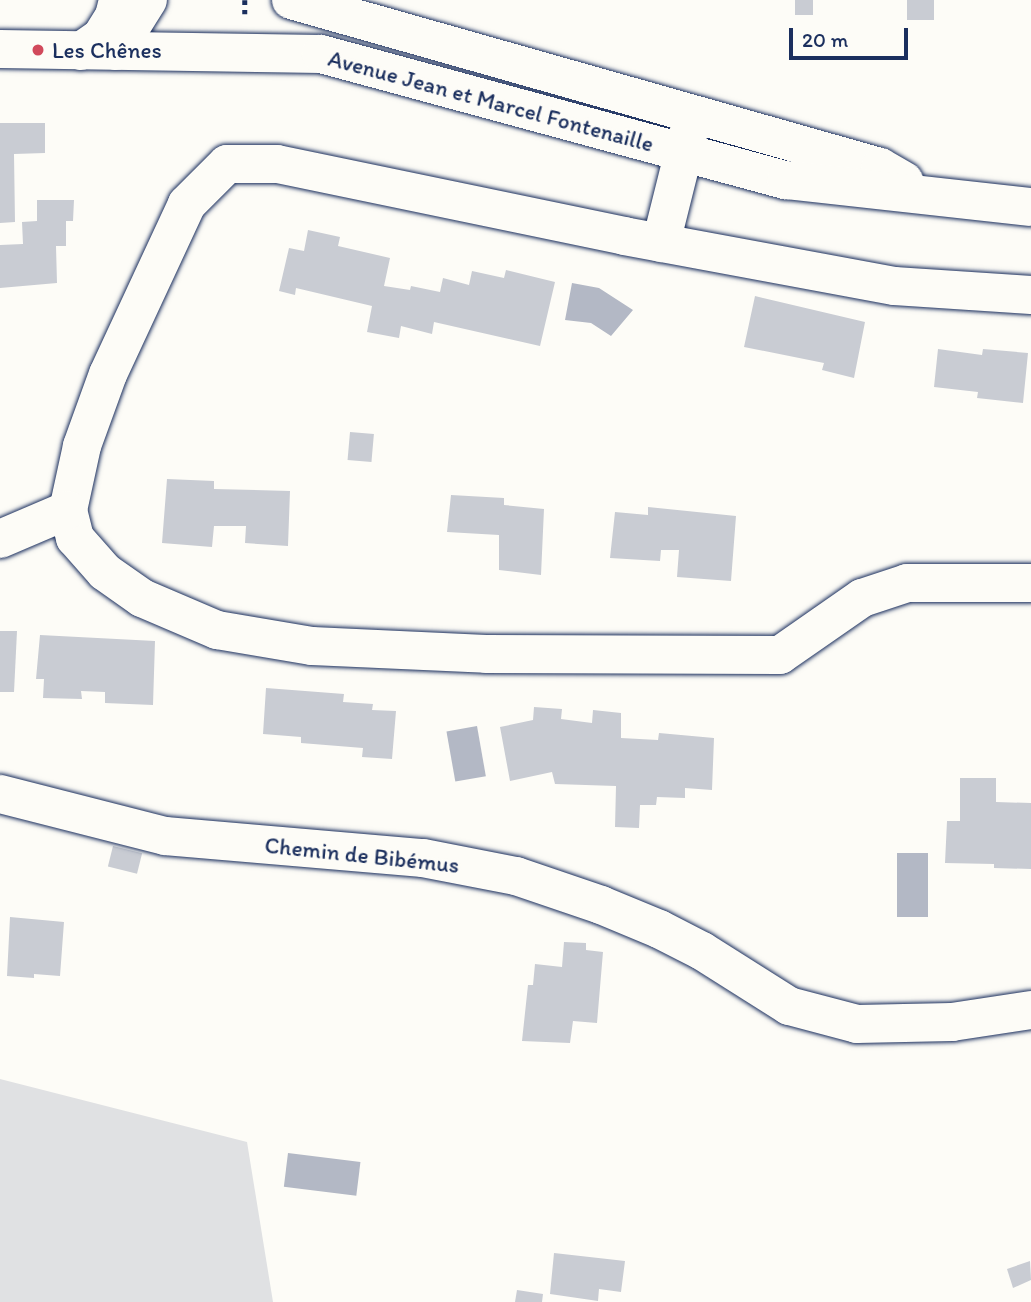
<!DOCTYPE html>
<html>
<head>
<meta charset="utf-8">
<style>
	body { margin:0 }
	#map { position:relative; width:1031px; height:1302px; overflow:hidden; background:#fdfcf7; font-family:Itim,sans-serif }
	div>[style] { position:absolute }
	.green>* { inset:0; background:#e0e1e3 }
	.water>* { inset:0; background:#b3b8c5; transform-origin:0 0 }
	.building>* { inset:0; background:#c9ccd3; transform-origin:0 0 }
	.path>* { height:4.5px; margin-top:-2.25px; transform-origin:0; background:repeating-linear-gradient(90deg,#1b2f5e 0 5px,transparent 0 10px) }
	.roads { filter:drop-shadow(0 0 2px #1b2f5e) drop-shadow(0 0 2px #1b2f5e) }
	.minor>* { height:38px; margin:-19px; padding:0 19px; transform-origin:19px; border-radius:19px; background:#fdfcf7 }
	.secondary>* { height:38px; margin:-19px; padding:0 19px; transform-origin:19px; border-radius:19px; background:#fdfcf7 }
	.dots>* { width:19px; height:19px; translate:-50% -50%; box-sizing:border-box; border:4px solid #fdfcf7; border-radius:50% }
	span { translate:-50% -50%; white-space:nowrap; text-align:center; line-height:1.15; -webkit-text-stroke:6px #fdfcf7; paint-order:stroke }
	.poi-label { font-size:23px; color:#1b2f5e }
	.left { translate:0 -50%; text-align:left }
	.street-label { font-size:23px; color:#1b2f5e }
	.scale { position:absolute; left:789px; top:28px; width:119px; height:32px; box-sizing:border-box; border:4px solid #1b2f5e; border-top:0; padding-left:9px; font-size:21px; line-height:24px; white-space:nowrap; color:#1b2f5e; -webkit-text-stroke:5px #fdfcf7; paint-order:stroke }
</style>
</head>
<body>
<div id="map">
	<div class="green">
		<div style="clip-path:polygon(0 1079px,247px 1142px,273px 1302px,0 1302px)"></div>
	</div>
	<div class="water">
		<div style="clip-path:polygon(572px 283px,599px 288px,633px 310px,611px 336px,591px 323px,565px 320px)"></div>
		<div style="left:477px;top:726px;width:51px;height:31px;rotate:80deg"></div>
		<div style="left:897px;top:853px;width:31px;height:64px"></div>
		<div style="left:288px;top:1153px;width:73px;height:34px;rotate:7deg"></div>
	</div>
	<div class="building">
		<div style="left:795px;top:0;width:18px;height:15px"></div>
		<div style="left:907px;top:0;width:27px;height:20px"></div>
		<div style="clip-path:polygon(0 123px,45px 123px,45px 153px,14px 154px,15px 222px,0 223px)"></div>
		<div style="clip-path:polygon(37px 200px,74px 200px,73px 221px,66px 221px,66px 246px,56px 246px,57px 283px,0 288px,0 245px,23px 244px,22px 222px,37px 221px)"></div>
		<div style="clip-path:polygon(308px 230px,340px 237px,338px 246px,390px 258px,384px 286px,410px 290px,411px 286px,440px 292px,443px 278px,469px 285px,472px 271px,504px 278px,506px 270px,555px 282px,540px 346px,434px 322px,432px 334px,401px 326px,399px 338px,367px 332px,372px 306px,296px 288px,295px 295px,279px 291px,289px 248px,304px 251px)"></div>
		<div style="clip-path:polygon(755px 296px,865px 322px,854px 378px,822px 370px,824px 363px,744px 347px)"></div>
		<div style="clip-path:polygon(938px 349px,982px 355px,983px 349px,1028px 353px,1023px 403px,977px 398px,978px 392px,934px 387px)"></div>
		<div style="left:350px;top:432px;width:24px;height:28px;rotate:5deg"></div>
		<div style="clip-path:polygon(167px 479px,214px 481px,214px 489px,290px 491px,288px 546px,245px 543px,246px 526px,214px 526px,212px 547px,162px 543px)"></div>
		<div style="clip-path:polygon(451px 495px,504px 498px,504px 505px,544px 509px,541px 575px,499px 570px,499px 535px,447px 532px)"></div>
		<div style="clip-path:polygon(648px 507px,736px 516px,731px 581px,677px 577px,679px 550px,661px 550px,660px 561px,610px 558px,615px 512px,648px 515px)"></div>
		<div style="clip-path:polygon(0 631px,17px 631px,14px 692px,0 692px)"></div>
		<div style="clip-path:polygon(40px 635px,155px 641px,153px 705px,105px 703px,105px 692px,81px 691px,82px 699px,43px 698px,44px 679px,36px 679px)"></div>
		<div style="clip-path:polygon(266px 688px,344px 694px,343px 702px,373px 704px,372px 710px,396px 711px,392px 759px,362px 757px,363px 748px,301px 743px,301px 737px,263px 734px)"></div>
		<div style="clip-path:polygon(534px 707px,562px 709px,561px 719px,592px 723px,593px 710px,621px 713px,621px 738px,658px 740px,659px 733px,714px 738px,712px 790px,685px 788px,685px 798px,657px 797px,656px 805px,640px 805px,639px 828px,615px 827px,616px 786px,555px 784px,552px 772px,510px 781px,500px 727px,533px 720px)"></div>
		<div style="clip-path:polygon(960px 778px,996px 778px,996px 802px,1031px 803px,1031px 869px,994px 868px,994px 864px,945px 863px,947px 821px,960px 821px)"></div>
		<div style="left:113px;top:846px;width:30px;height:21px;rotate:14deg"></div>
		<div style="clip-path:polygon(10px 917px,64px 922px,60px 976px,34px 974px,34px 978px,7px 976px)"></div>
		<div style="clip-path:polygon(564px 942px,586px 943px,586px 950px,603px 952px,597px 1023px,573px 1021px,570px 1043px,522px 1041px,528px 985px,533px 985px,535px 964px,562px 967px)"></div>
		<div style="clip-path:polygon(554px 1253px,625px 1261px,621px 1292px,599px 1289px,598px 1301px,550px 1294px)"></div>
		<div style="clip-path:polygon(1030px 1261px,1031px 1280px,1013px 1288px,1007px 1269px)"></div>
		<div style="clip-path:polygon(517px 1290px,543px 1294px,542px 1302px,515px 1302px)"></div>
	</div>
	<div class="path">
		<div style="left:245px;top:0;width:14px;rotate:90deg"></div>
	</div>
	<div class="roads">
		<div class="minor">
			<div style="left:661px;top:243px;width:128px;rotate:-76deg"></div>
			<div style="left:1031px;top:295px;width:137px;rotate:-176.2deg"></div>
			<div style="left:894px;top:286px;width:274px;rotate:-169.5deg"></div>
			<div style="left:625px;top:236px;width:355px;rotate:-168.3deg"></div>
			<div style="left:277px;top:164px;width:50px;rotate:180deg"></div>
			<div style="left:227px;top:164px;width:57px;rotate:135deg"></div>
			<div style="left:187px;top:204px;width:187px;rotate:114.9deg"></div>
			<div style="left:108px;top:374px;width:77px;rotate:109.9deg"></div>
			<div style="left:82px;top:446px;width:66px;rotate:102.3deg"></div>
			<div style="left:68px;top:510px;width:29px;rotate:76deg"></div>
			<div style="left:75px;top:538px;width:45px;rotate:48.6deg"></div>
			<div style="left:105px;top:572px;width:45px;rotate:35.1deg"></div>
			<div style="left:142px;top:598px;width:82px;rotate:23.1deg"></div>
			<div style="left:217px;top:630px;width:96px;rotate:9.6deg"></div>
			<div style="left:312px;top:646px;width:174px;rotate:2.6deg"></div>
			<div style="left:486px;top:654px;width:294px;rotate:0.2deg"></div>
			<div style="left:780px;top:655px;width:100px;rotate:-34.8deg"></div>
			<div style="left:862px;top:598px;width:47px;rotate:-18.4deg"></div>
			<div style="left:907px;top:583px;width:124px"></div>
			<div style="left:0;top:539px;width:74px;rotate:-23.1deg"></div>
			<div style="left:0;top:794px;width:170px;rotate:14.3deg"></div>
			<div style="left:165px;top:836px;width:259px;rotate:4.9deg"></div>
			<div style="left:423px;top:858px;width:95px;rotate:11deg"></div>
			<div style="left:516px;top:876px;width:90px;rotate:18.8deg"></div>
			<div style="left:601px;top:905px;width:63px;rotate:22.5deg"></div>
			<div style="left:659px;top:929px;width:48px;rotate:27.1deg"></div>
			<div style="left:702px;top:951px;width:103px;rotate:32.3deg"></div>
			<div style="left:789px;top:1006px;width:70px;rotate:14.8deg"></div>
			<div style="left:857px;top:1024px;width:95px;rotate:-1.2deg"></div>
			<div style="left:952px;top:1022px;width:80px;rotate:-8.6deg"></div>
		</div>
		<div class="secondary">
			<div style="left:291px;top:0;width:612px;rotate:15.83deg"></div>
			<div style="left:880px;top:167px;width:28px;rotate:30deg"></div>
			<div style="left:0;top:49px;width:321px;rotate:0.9deg"></div>
			<div style="left:321px;top:54px;width:482px;rotate:15.2deg"></div>
			<div style="left:786px;top:180px;width:246px;rotate:6.3deg"></div>
			<div style="left:81px;top:51px;width:24px;rotate:-35deg"></div>
			<div style="left:101px;top:37px;width:25px;rotate:-58deg"></div>
			<div style="left:114px;top:16px;width:16px;rotate:-76deg"></div>
			<div style="left:116px;top:51px;width:60px;rotate:-57.9deg"></div>
		</div>
	</div>
	<div class="dots">
		<div style="left:38px;top:50px;background:#d1495b"></div>
	</div>
	<div class="poi-label">
		<span class="left" style="left:52px;top:50px">Les Chênes</span>
	</div>
	<div class="street-label">
		<span style="left:491px;top:101px;rotate:15deg">Avenue Jean et Marcel Fontenaille</span>
		<span style="left:362px;top:855px;rotate:6deg">Chemin de Bibémus</span>
	</div>
	<div class="scale">20 m</div>
</div>
</body>
</html>
